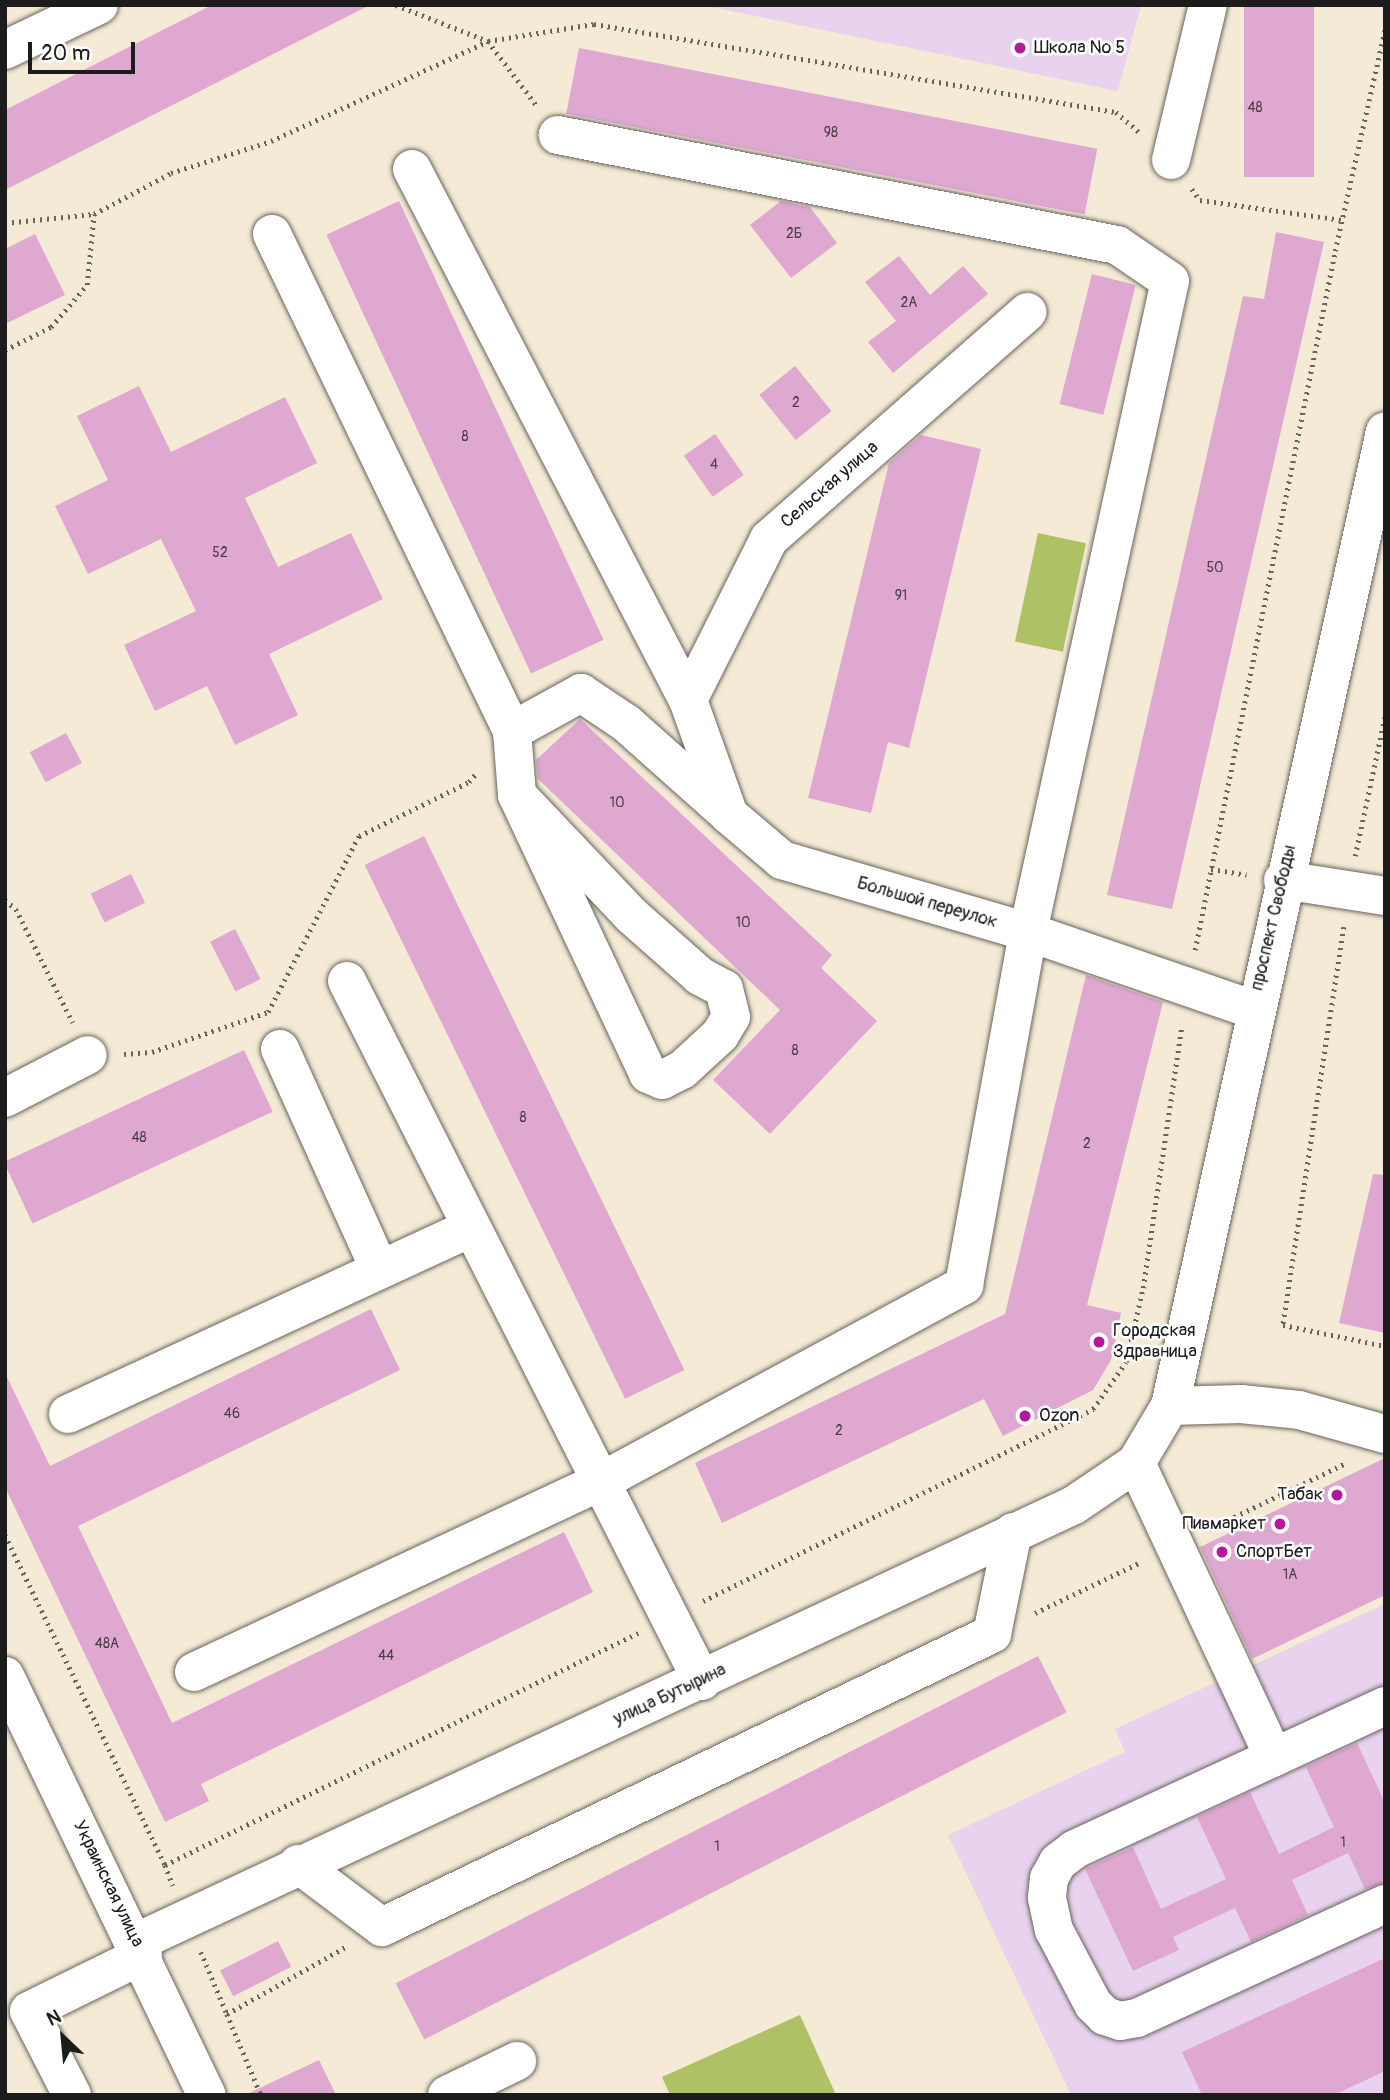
<!DOCTYPE html>
<html>
<head>
<meta charset="utf-8">
<style>
	body { margin:0 }
	#map { position:relative; width:1390px; height:2100px; overflow:hidden; background:#f4ead5; font-family:Pangolin,sans-serif }
	div>[style] { position:absolute }
	.built>* { inset:0; background:#e8d2ee }
	.green>* { inset:0; background:#aec165; transform-origin:0 0 }
	.building>* { inset:0; background:#dea8d1; transform-origin:0 0 }
	.path>* { height:4.5px; margin-top:-2.25px; transform-origin:0; background:repeating-linear-gradient(90deg,#68645d 0 2px,transparent 0 7px) }
	.roads { filter:drop-shadow(0 0 2px #68645d) drop-shadow(0 0 2px #68645d) }
	.minor>* { height:38px; margin:-19px; padding:0 19px; transform-origin:19px; border-radius:19px; background:#fff }
	.dots>* { width:19px; height:19px; translate:-50% -50%; box-sizing:border-box; border:4px solid #fff; border-radius:50% }
	span { translate:-50% -50%; white-space:nowrap; text-align:center; line-height:1.15; -webkit-text-stroke:5px #fff; paint-order:stroke }
	.number-label { font-size:14px; color:#4c3f49 }
	.number-label span { -webkit-text-stroke-width:0 }
	.poi-label { font-size:18px; color:#1c1c1c }
	.left { translate:0 -50%; text-align:left }
	.right { translate:-100% -50%; text-align:right }
	.street-label { font-size:18px; color:#1c1c1c }
	.frame { position:absolute; inset:0; border:7px solid #1c1c1c; pointer-events:none }
	.north { position:absolute; left:28px; top:2002px; width:70px; height:70px; -webkit-text-stroke:5px #fff; paint-order:stroke; rotate:334deg; font-size:19px; font-weight:700; line-height:28px; text-align:center; color:#1c1c1c }
	.north::after { content:''; display:block; margin:auto; width:24px; height:32px; background:#1c1c1c; clip-path:polygon(50% 0,100% 100%,50% 72%,0 100%) }
	.scale { position:absolute; left:28px; top:42px; width:107px; height:32px; box-sizing:border-box; border:4px solid #1c1c1c; border-top:0; padding-left:9px; font-size:21px; line-height:24px; white-space:nowrap; color:#1c1c1c; -webkit-text-stroke:5px #fff; paint-order:stroke }
</style>
</head>
<body>
<div id="map">
	<div class="built">
		<div style="clip-path:polygon(702px 5px,1141px 5px,1118px 91px)"></div>
		<div style="clip-path:polygon(1385px 1604px,1385px 2095px,1071px 2095px,948px 1835px,1125px 1752px,1115px 1729px)"></div>
	</div>
	<div class="green">
		<div style="left:1038px;top:533px;width:49px;height:111px;rotate:12deg"></div>
		<div style="clip-path:polygon(800px 2015px,836px 2095px,670px 2095px,662px 2077px)"></div>
	</div>
	<div class="building">
		<div style="clip-path:polygon(212px 5px,370px 5px,5px 190px,5px 110px)"></div>
		<div style="left:1244px;top:5px;width:70px;height:172px"></div>
		<div style="left:579px;top:48px;width:528px;height:67px;rotate:11deg"></div>
		<div style="left:399px;top:201px;width:484px;height:80px;rotate:65deg"></div>
		<div style="clip-path:polygon(781px 201px,810px 207px,837px 243px,791px 278px,750px 225px)"></div>
		<div style="clip-path:polygon(1276px 232px,1324px 242px,1172px 909px,1107px 895px,1243px 296px,1264px 299px)"></div>
		<div style="clip-path:polygon(35px 234px,65px 295px,5px 324px,5px 249px)"></div>
		<div style="clip-path:polygon(899px 256px,930px 295px,963px 266px,988px 294px,893px 373px,868px 342px,896px 321px,865px 282px)"></div>
		<div style="left:1092px;top:274px;width:45px;height:134px;rotate:14deg"></div>
		<div style="left:795px;top:366px;width:58px;height:46px;rotate:51deg"></div>
		<div style="clip-path:polygon(139px 386px,171px 452px,285px 397px,317px 463px,245px 498px,278px 567px,351px 533px,383px 599px,269px 654px,298px 715px,235px 745px,207px 686px,155px 711px,124px 645px,196px 611px,161px 539px,88px 574px,55px 506px,108px 480px,77px 416px)"></div>
		<div style="left:715px;top:434px;width:50px;height:38px;rotate:55deg"></div>
		<div style="clip-path:polygon(921px 435px,981px 449px,909px 748px,888px 742px,871px 813px,808px 798px,889px 463px)"></div>
		<div style="clip-path:polygon(580px 719px,832px 955px,821px 968px,877px 1021px,770px 1134px,713px 1080px,780px 1010px,538px 779px,536px 760px)"></div>
		<div style="left:66px;top:733px;width:34px;height:41px;rotate:62deg"></div>
		<div style="left:424px;top:836px;width:594px;height:66px;rotate:64deg"></div>
		<div style="left:131px;top:874px;width:32px;height:45px;rotate:64deg"></div>
		<div style="left:235px;top:929px;width:56px;height:28px;rotate:63deg"></div>
		<div style="clip-path:polygon(1086px 975px,1163px 1002px,1087px 1305px,1121px 1313px,1111px 1360px,1093px 1390px,1003px 1436px,984px 1399px,722px 1523px,695px 1463px,1005px 1314px)"></div>
		<div style="left:244px;top:1050px;width:68px;height:265px;rotate:65deg"></div>
		<div style="clip-path:polygon(1373px 1174px,1385px 1175px,1385px 1333px,1339px 1323px)"></div>
		<div style="clip-path:polygon(371px 1309px,400px 1370px,78px 1526px,172px 1723px,564px 1532px,593px 1592px,201px 1784px,209px 1801px,165px 1822px,5px 1487px,5px 1373px,50px 1466px)"></div>
		<div style="clip-path:polygon(1385px 1458px,1385px 1595px,1252px 1659px,1200px 1547px)"></div>
		<div style="left:1038px;top:1656px;width:63px;height:721px;rotate:63deg"></div>
		<div style="clip-path:polygon(1357px 1743px,1385px 1803px,1385px 1883px,1365px 1889px,1348px 1853px,1292px 1880px,1308px 1915px,1251px 1942px,1235px 1908px,1173px 1937px,1179px 1950px,1133px 1971px,1085px 1869px,1133px 1847px,1161px 1909px,1226px 1879px,1197px 1817px,1250px 1792px,1279px 1854px,1334px 1827px,1306px 1767px)"></div>
		<div style="left:278px;top:1941px;width:29px;height:65px;rotate:63deg"></div>
		<div style="clip-path:polygon(1385px 1958px,1385px 2071px,1334px 2095px,1202px 2095px,1182px 2052px)"></div>
		<div style="clip-path:polygon(319px 2060px,336px 2095px,245px 2095px)"></div>
	</div>
	<div class="path">
		<div style="left:396px;top:5px;width:99px;rotate:21.4deg"></div>
		<div style="left:488px;top:41px;width:107px;rotate:-9.1deg"></div>
		<div style="left:594px;top:24px;width:529px;rotate:9.57deg"></div>
		<div style="left:1116px;top:112px;width:30px;rotate:41deg"></div>
		<div style="left:1192px;top:189px;width:14px;rotate:54deg"></div>
		<div style="left:1200px;top:200px;width:143px;rotate:8deg"></div>
		<div style="left:5px;top:223px;width:89px;rotate:-5.8deg"></div>
		<div style="left:5px;top:350px;width:51px;rotate:-26.6deg"></div>
		<div style="left:51px;top:327px;width:55px;rotate:-49.4deg"></div>
		<div style="left:87px;top:285px;width:71px;rotate:-84.4deg"></div>
		<div style="left:94px;top:214px;width:87px;rotate:-28deg"></div>
		<div style="left:171px;top:173px;width:105px;rotate:-17.7deg"></div>
		<div style="left:271px;top:141px;width:239px;rotate:-24.7deg"></div>
		<div style="left:488px;top:41px;width:81px;rotate:53deg"></div>
		<div style="left:1355px;top:856px;width:143px;rotate:-77.9deg"></div>
		<div style="left:1211px;top:869px;width:36px;rotate:9deg"></div>
		<div style="left:5px;top:900px;width:14px;rotate:39deg"></div>
		<div style="left:16px;top:909px;width:127px;rotate:63.4deg"></div>
		<div style="left:1344px;top:927px;width:403px;rotate:98.7deg"></div>
		<div style="left:1283px;top:1325px;width:104px;rotate:11.6deg"></div>
		<div style="left:1195px;top:950px;width:713px;rotate:-78.67deg"></div>
		<div style="left:1335px;top:251px;width:228px;rotate:-77.3deg"></div>
		<div style="left:124px;top:1054px;width:28px;rotate:-4deg"></div>
		<div style="left:152px;top:1052px;width:123px;rotate:-19deg"></div>
		<div style="left:268px;top:1012px;width:198px;rotate:-62.7deg"></div>
		<div style="left:359px;top:836px;width:123px;rotate:-26.1deg"></div>
		<div style="left:469px;top:782px;width:13px;rotate:-51deg"></div>
		<div style="left:1209px;top:1529px;width:152px;rotate:-25.7deg"></div>
		<div style="left:5px;top:1535px;width:367px;rotate:64.1deg"></div>
		<div style="left:165px;top:1865px;width:527px;rotate:-26.13deg"></div>
		<div style="left:703px;top:1601px;width:435px;rotate:-26.2deg"></div>
		<div style="left:1093px;top:1409px;width:57px;rotate:-54.9deg"></div>
		<div style="left:1126px;top:1362px;width:76px;rotate:-77.1deg"></div>
		<div style="left:1143px;top:1288px;width:266px;rotate:-81.6deg"></div>
		<div style="left:1035px;top:1613px;width:118px;rotate:-25.7deg"></div>
		<div style="left:165px;top:1865px;width:22px;rotate:69deg"></div>
		<div style="left:201px;top:1952px;width:67px;rotate:67.2deg"></div>
		<div style="left:227px;top:2014px;width:138px;rotate:-29.5deg"></div>
		<div style="left:227px;top:2014px;width:88px;rotate:67.2deg"></div>
	</div>
	<div class="roads">
		<div class="minor">
			<div style="left:5px;top:50px;width:104px;rotate:-25.6deg"></div>
			<div style="left:1171px;top:160px;width:159px;rotate:-76.6deg"></div>
			<div style="left:412px;top:169px;width:598px;rotate:62.54deg"></div>
			<div style="left:688px;top:700px;width:122px;rotate:70.4deg"></div>
			<div style="left:729px;top:815px;width:70px;rotate:40.3deg"></div>
			<div style="left:782px;top:860px;width:256px;rotate:16.3deg"></div>
			<div style="left:1028px;top:932px;width:239px;rotate:19deg"></div>
			<div style="left:272px;top:234px;width:552px;rotate:64.22deg"></div>
			<div style="left:512px;top:731px;width:79px;rotate:-28.8deg"></div>
			<div style="left:581px;top:693px;width:54px;rotate:33.7deg"></div>
			<div style="left:626px;top:723px;width:135px;rotate:41.7deg"></div>
			<div style="left:688px;top:700px;width:180px;rotate:-63.3deg"></div>
			<div style="left:769px;top:539px;width:344px;rotate:-41.3deg"></div>
			<div style="left:512px;top:731px;width:64px;rotate:85.5deg"></div>
			<div style="left:517px;top:795px;width:308px;rotate:64.8deg"></div>
			<div style="left:648px;top:1074px;width:15px;rotate:23deg"></div>
			<div style="left:662px;top:1080px;width:22px;rotate:-27deg"></div>
			<div style="left:682px;top:1070px;width:52px;rotate:-42.6deg"></div>
			<div style="left:720px;top:1035px;width:21px;rotate:-59deg"></div>
			<div style="left:731px;top:1017px;width:29px;rotate:-104deg"></div>
			<div style="left:724px;top:989px;width:27px;rotate:-152deg"></div>
			<div style="left:700px;top:976px;width:91px;rotate:-138.6deg"></div>
			<div style="left:632px;top:916px;width:167px;rotate:-133.5deg"></div>
			<div style="left:1283px;top:880px;width:103px;rotate:8.9deg"></div>
			<div style="left:347px;top:981px;width:785px;rotate:63.11deg"></div>
			<div style="left:280px;top:1049px;width:240px;rotate:65.7deg"></div>
			<div style="left:5px;top:1098px;width:93px;rotate:-27.4deg"></div>
			<div style="left:1170px;top:1406px;width:71px;rotate:-1.6deg"></div>
			<div style="left:1241px;top:1404px;width:58px;rotate:5.9deg"></div>
			<div style="left:1299px;top:1410px;width:89px;rotate:15.6deg"></div>
			<div style="left:68px;top:1414px;width:443px;rotate:-24.8deg"></div>
			<div style="left:1136px;top:1463px;width:325px;rotate:64.9deg"></div>
			<div style="left:194px;top:1672px;width:450px;rotate:-25.1deg"></div>
			<div style="left:602px;top:1481px;width:412px;rotate:-28.4deg"></div>
			<div style="left:964px;top:1285px;width:359px;rotate:-79.7deg"></div>
			<div style="left:1028px;top:932px;width:666px;rotate:-77.7deg"></div>
			<div style="left:1170px;top:281px;width:64px;rotate:-145.8deg"></div>
			<div style="left:1117px;top:245px;width:570px;rotate:-168.87deg"></div>
			<div style="left:5px;top:1676px;width:465px;rotate:64.3deg"></div>
			<div style="left:1385px;top:1706px;width:343px;rotate:155.2deg"></div>
			<div style="left:1074px;top:1850px;width:20px;rotate:143deg"></div>
			<div style="left:1058px;top:1862px;width:18px;rotate:119deg"></div>
			<div style="left:1049px;top:1878px;width:20px;rotate:96deg"></div>
			<div style="left:1047px;top:1898px;width:33px;rotate:78deg"></div>
			<div style="left:1054px;top:1930px;width:84px;rotate:62.2deg"></div>
			<div style="left:1093px;top:2004px;width:17px;rotate:45deg"></div>
			<div style="left:1105px;top:2016px;width:16px;rotate:18deg"></div>
			<div style="left:1120px;top:2021px;width:17px;rotate:-10deg"></div>
			<div style="left:1137px;top:2018px;width:273px;rotate:-24.7deg"></div>
			<div style="left:298px;top:1864px;width:105px;rotate:36.9deg"></div>
			<div style="left:382px;top:1927px;width:677px;rotate:-25.66deg"></div>
			<div style="left:992px;top:1634px;width:104px;rotate:-78.4deg"></div>
			<div style="left:137px;top:1942px;width:1034px;rotate:-25deg"></div>
			<div style="left:1074px;top:1505px;width:75px;rotate:-34.1deg"></div>
			<div style="left:1136px;top:1463px;width:66px;rotate:-59.2deg"></div>
			<div style="left:1170px;top:1406px;width:998px;rotate:-77.56deg"></div>
			<div style="left:72px;top:2095px;width:94px;rotate:-117.1deg"></div>
			<div style="left:29px;top:2011px;width:127px;rotate:-26.2deg"></div>
			<div style="left:447px;top:2095px;width:78px;rotate:-25.9deg"></div>
		</div>
	</div>
	<div class="dots">
		<div style="left:1020px;top:48px;background:#b5179e"></div>
		<div style="left:1099px;top:1342px;background:#b5179e"></div>
		<div style="left:1025px;top:1416px;background:#b5179e"></div>
		<div style="left:1337px;top:1495px;background:#b5179e"></div>
		<div style="left:1280px;top:1524px;background:#b5179e"></div>
		<div style="left:1222px;top:1552px;background:#b5179e"></div>
	</div>
	<div class="number-label">
		<span style="left:1255px;top:108px">48</span>
		<span style="left:831px;top:133px">98</span>
		<span style="left:794px;top:234px">2Б</span>
		<span style="left:909px;top:303px">2А</span>
		<span style="left:796px;top:403px">2</span>
		<span style="left:465px;top:437px">8</span>
		<span style="left:714px;top:465px">4</span>
		<span style="left:220px;top:553px">52</span>
		<span style="left:1215px;top:568px">50</span>
		<span style="left:901px;top:596px">91</span>
		<span style="left:617px;top:803px">10</span>
		<span style="left:743px;top:923px">10</span>
		<span style="left:795px;top:1051px">8</span>
		<span style="left:523px;top:1118px">8</span>
		<span style="left:139px;top:1138px">48</span>
		<span style="left:1087px;top:1144px">2</span>
		<span style="left:232px;top:1414px">46</span>
		<span style="left:839px;top:1431px">2</span>
		<span style="left:1290px;top:1575px">1А</span>
		<span style="left:107px;top:1644px">48А</span>
		<span style="left:386px;top:1656px">44</span>
		<span style="left:1343px;top:1843px">1</span>
		<span style="left:717px;top:1847px">1</span>
	</div>
	<div class="poi-label">
		<span class="left" style="left:1034px;top:48px">Школа № 5</span>
		<span class="left" style="left:1113px;top:1342px">Городская<br>Здравница</span>
		<span class="left" style="left:1039px;top:1416px">Ozon</span>
		<span class="right" style="left:1323px;top:1495px">Табак</span>
		<span class="right" style="left:1266px;top:1524px">Пивмаркет</span>
		<span class="left" style="left:1236px;top:1552px">СпортБет</span>
	</div>
	<div class="street-label">
		<span style="left:830px;top:485px;rotate:-41deg">Сельская улица</span>
		<span style="left:927px;top:903px;rotate:16deg">Большой переулок</span>
		<span style="left:1274px;top:918px;rotate:-77deg">проспект Свободы</span>
		<span style="left:670px;top:1695px;rotate:-25deg">улица Бутырина</span>
		<span style="left:108px;top:1884px;rotate:64deg">Украинская улица</span>
	</div>
	<div class="frame"></div>
	<div class="north">N</div>
	<div class="scale">20 m</div>
</div>
</body>
</html>
